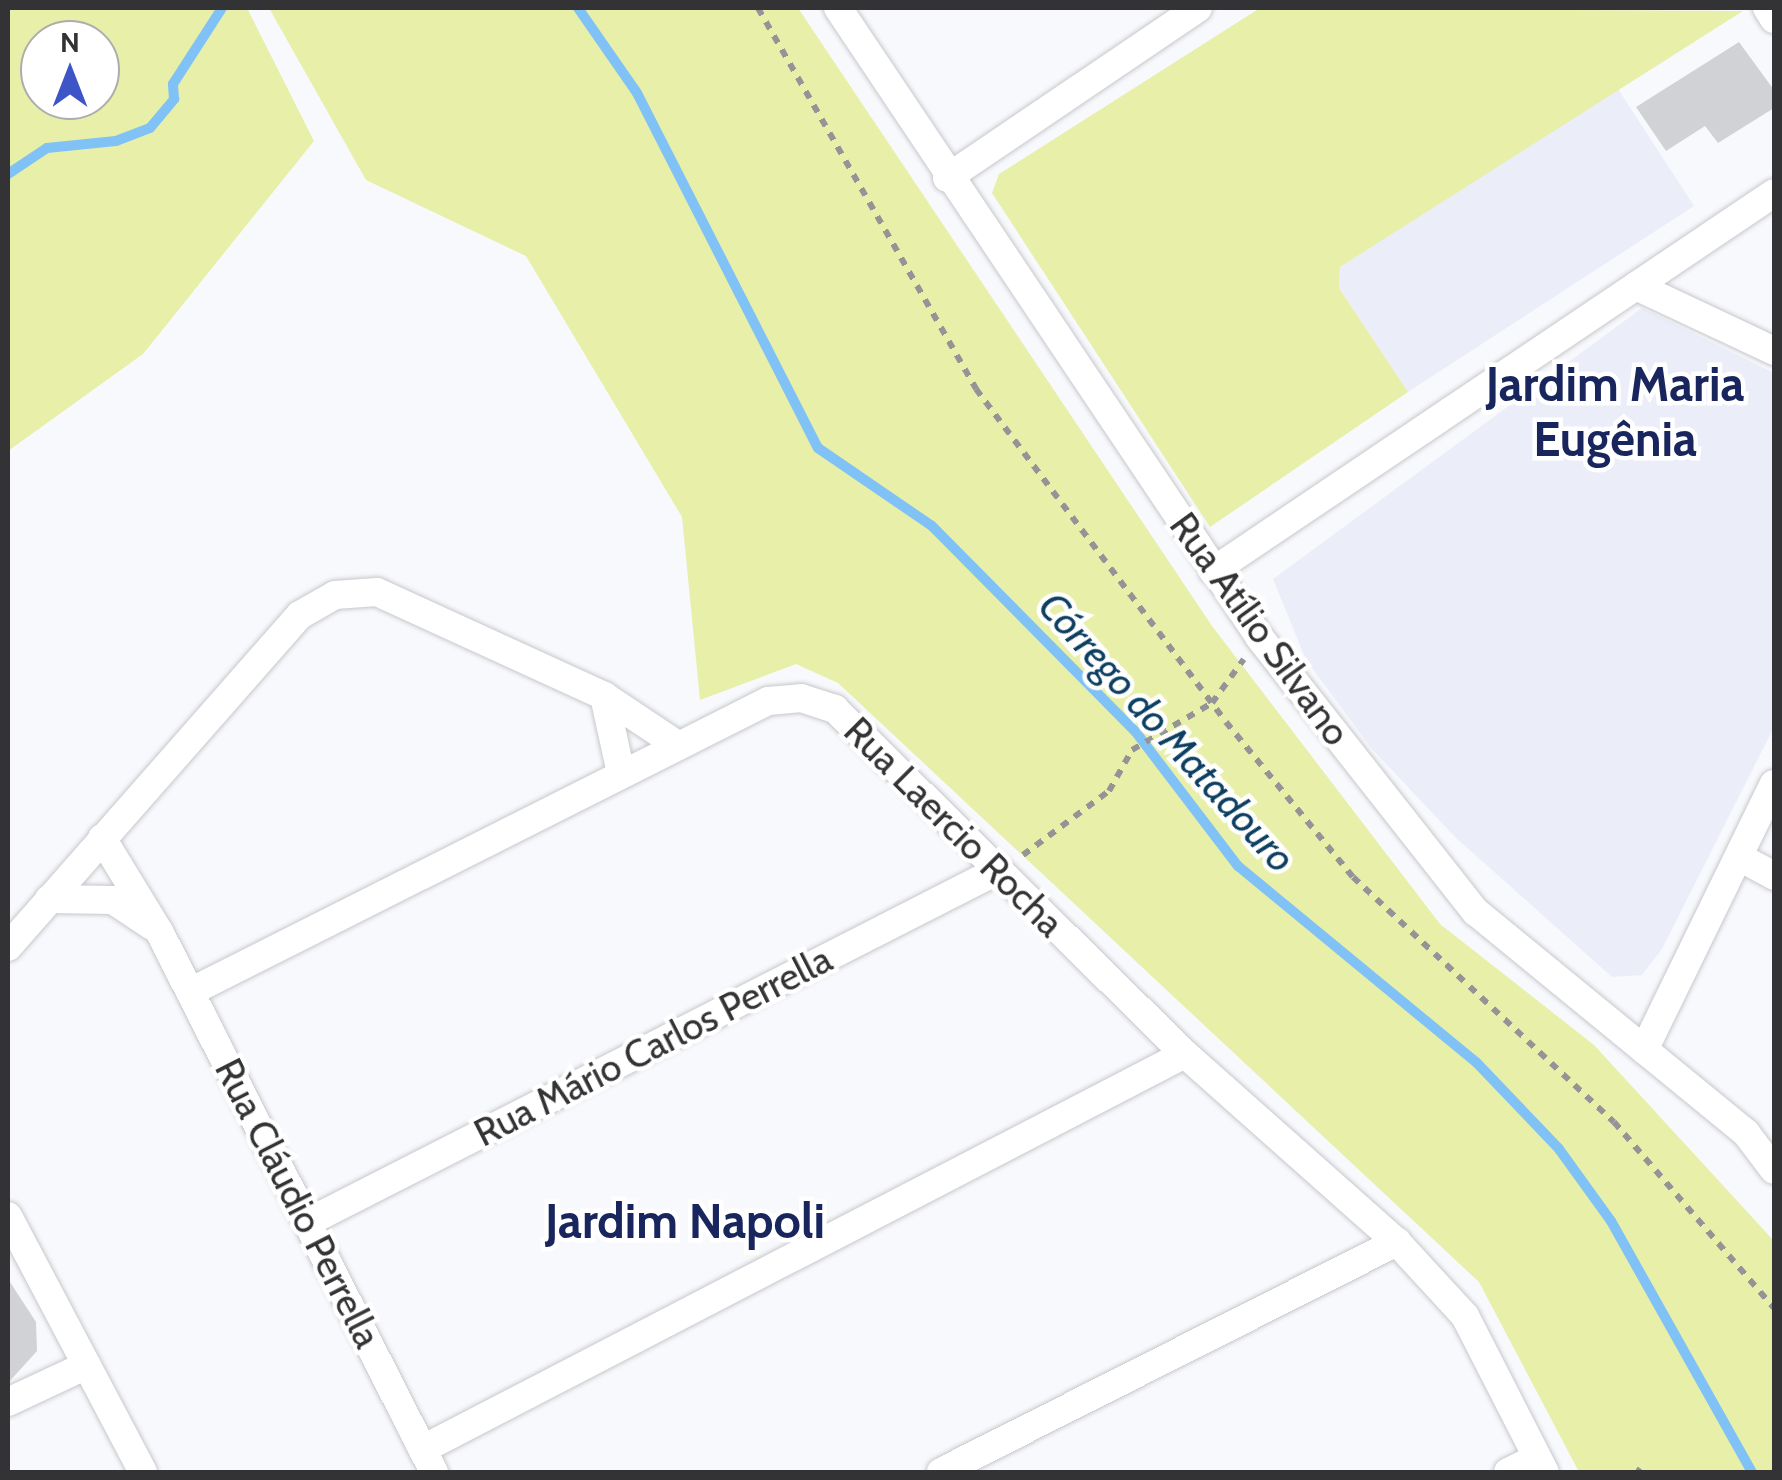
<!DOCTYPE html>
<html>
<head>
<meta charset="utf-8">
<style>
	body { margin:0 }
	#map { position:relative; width:1782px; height:1480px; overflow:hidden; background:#f8f9fd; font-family:Cabin,sans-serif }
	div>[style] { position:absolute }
	.built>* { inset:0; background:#ebedf9 }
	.green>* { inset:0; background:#e7efa9 }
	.stream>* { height:10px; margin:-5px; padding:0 5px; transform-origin:5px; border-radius:5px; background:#80c1f6 }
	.building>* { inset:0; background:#d1d2d6 }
	.path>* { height:6px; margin-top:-3px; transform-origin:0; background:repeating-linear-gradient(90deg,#949497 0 8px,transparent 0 16px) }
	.roads { filter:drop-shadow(0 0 2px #c7c8cb) drop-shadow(0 0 2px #c7c8cb) }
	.street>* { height:28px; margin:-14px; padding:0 14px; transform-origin:14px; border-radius:14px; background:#fff }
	span { translate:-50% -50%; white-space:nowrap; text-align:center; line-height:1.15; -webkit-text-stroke:9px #fff; paint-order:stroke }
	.street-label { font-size:38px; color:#333335 }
	.water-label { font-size:40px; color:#0d3f62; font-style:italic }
	.district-label { font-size:48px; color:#19255d; font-weight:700 }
	.frame { position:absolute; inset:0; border:10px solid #333335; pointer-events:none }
	.north { position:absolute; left:20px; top:20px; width:100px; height:100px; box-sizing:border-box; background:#fff; border:2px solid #adadae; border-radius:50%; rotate:0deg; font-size:28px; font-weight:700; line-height:40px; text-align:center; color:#333335 }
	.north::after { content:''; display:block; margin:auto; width:35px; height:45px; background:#3e55c8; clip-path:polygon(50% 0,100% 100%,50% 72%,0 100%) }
</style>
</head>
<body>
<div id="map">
	<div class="built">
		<div style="clip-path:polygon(1618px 89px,1694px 206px,1408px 392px,1339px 288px,1340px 267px)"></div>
		<div style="clip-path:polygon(1642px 308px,1774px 373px,1774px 727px,1662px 949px,1642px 975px,1612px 977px,1456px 838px,1371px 748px,1306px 660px,1273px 579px)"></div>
	</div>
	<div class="green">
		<div style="clip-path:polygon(evenodd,8px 8px,247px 8px,314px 141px,143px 354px,8px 451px,8px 8px,100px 40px,100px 100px,40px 100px,40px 40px,100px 40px)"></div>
		<div style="clip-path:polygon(269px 8px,798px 8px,1212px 626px,1440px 924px,1594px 1045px,1774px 1241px,1774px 1472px,1579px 1472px,1479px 1282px,838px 683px,796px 664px,700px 700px,682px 517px,526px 256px,366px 180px)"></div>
		<div style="clip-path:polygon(1260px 8px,1743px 11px,1340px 267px,1339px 288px,1408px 392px,1210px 527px,992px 193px,999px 174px)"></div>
	</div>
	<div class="stream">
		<div style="left:578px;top:8px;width:103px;rotate:55.2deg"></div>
		<div style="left:637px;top:93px;width:398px;rotate:63deg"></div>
		<div style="left:818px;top:448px;width:138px;rotate:34.4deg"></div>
		<div style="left:932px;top:526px;width:289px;rotate:45.3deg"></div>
		<div style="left:1135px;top:731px;width:170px;rotate:52.7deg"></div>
		<div style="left:1238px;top:866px;width:308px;rotate:39.5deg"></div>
		<div style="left:1476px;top:1062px;width:120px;rotate:46.3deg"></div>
		<div style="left:1559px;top:1149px;width:89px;rotate:54.2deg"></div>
		<div style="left:1611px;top:1221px;width:288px;rotate:60.7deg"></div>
		<div style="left:8px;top:174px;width:47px;rotate:-33.7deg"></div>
		<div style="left:47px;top:148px;width:69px;rotate:-5.8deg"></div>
		<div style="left:116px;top:141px;width:36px;rotate:-21deg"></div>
		<div style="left:150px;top:128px;width:38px;rotate:-50deg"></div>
		<div style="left:174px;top:99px;width:15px;rotate:-94deg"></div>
		<div style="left:173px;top:84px;width:90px;rotate:-57.2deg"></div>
	</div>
	<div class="building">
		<div style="clip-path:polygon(1739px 42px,1774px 90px,1774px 108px,1718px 143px,1705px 126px,1666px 151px,1636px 107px)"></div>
		<div style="clip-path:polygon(8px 1279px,36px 1322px,37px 1351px,8px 1383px)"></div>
	</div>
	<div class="path">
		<div style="left:758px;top:8px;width:439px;rotate:60.2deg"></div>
		<div style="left:976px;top:389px;width:416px;rotate:53.1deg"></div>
		<div style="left:1226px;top:722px;width:200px;rotate:50.7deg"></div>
		<div style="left:1353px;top:877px;width:358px;rotate:43.2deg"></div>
		<div style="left:1614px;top:1122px;width:245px;rotate:49.3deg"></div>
		<div style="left:1023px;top:855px;width:107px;rotate:-36.7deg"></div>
		<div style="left:1109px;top:791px;width:47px;rotate:-60.7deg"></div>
		<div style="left:1132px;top:750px;width:93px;rotate:-30.4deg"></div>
		<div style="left:1212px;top:703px;width:54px;rotate:-54deg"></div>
		<div style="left:1636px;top:1469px;width:5px;rotate:37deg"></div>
	</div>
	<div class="roads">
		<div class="street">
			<div style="left:838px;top:8px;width:758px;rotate:56.18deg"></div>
			<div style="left:1260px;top:638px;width:349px;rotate:51.8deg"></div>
			<div style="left:1476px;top:912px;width:349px;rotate:39.3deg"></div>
			<div style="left:1746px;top:1133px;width:46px;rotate:52.9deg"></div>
			<div style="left:1767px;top:8px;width:13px;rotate:58deg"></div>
			<div style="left:947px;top:178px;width:303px;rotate:-34.1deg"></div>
			<div style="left:1636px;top:286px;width:153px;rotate:25.2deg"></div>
			<div style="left:1213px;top:571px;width:676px;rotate:-33.97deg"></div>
			<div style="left:604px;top:696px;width:79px;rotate:77.6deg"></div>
			<div style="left:102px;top:838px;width:111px;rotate:58.6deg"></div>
			<div style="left:160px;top:933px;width:605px;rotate:63.05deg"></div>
			<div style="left:1739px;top:857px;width:40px;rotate:28deg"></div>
			<div style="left:49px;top:899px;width:64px;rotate:0.9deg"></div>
			<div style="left:113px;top:900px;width:47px;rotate:33.7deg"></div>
			<div style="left:8px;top:947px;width:442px;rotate:-48.7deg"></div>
			<div style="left:300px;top:615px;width:40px;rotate:-29.7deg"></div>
			<div style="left:335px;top:595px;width:42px;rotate:-4.1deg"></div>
			<div style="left:377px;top:592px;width:250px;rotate:24.6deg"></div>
			<div style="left:604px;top:696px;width:87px;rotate:33.7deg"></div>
			<div style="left:190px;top:992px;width:647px;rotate:-26.72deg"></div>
			<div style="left:768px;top:701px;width:33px;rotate:-5deg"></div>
			<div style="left:801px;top:698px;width:36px;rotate:18deg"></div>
			<div style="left:835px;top:709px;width:491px;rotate:44.6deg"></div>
			<div style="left:1185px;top:1054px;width:283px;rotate:41.6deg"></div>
			<div style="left:1397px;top:1242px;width:100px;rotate:47.4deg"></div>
			<div style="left:1465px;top:1316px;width:175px;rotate:62.9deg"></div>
			<div style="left:1644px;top:1050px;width:296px;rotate:-64deg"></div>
			<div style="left:8px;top:1216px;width:289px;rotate:62.2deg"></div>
			<div style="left:308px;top:1222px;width:773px;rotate:-27deg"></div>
			<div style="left:8px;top:1402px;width:87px;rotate:-25.1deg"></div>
			<div style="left:423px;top:1449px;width:858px;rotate:-27.4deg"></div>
			<div style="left:941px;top:1472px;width:511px;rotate:-26.77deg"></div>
			<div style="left:1508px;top:1472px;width:32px;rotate:-26deg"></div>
		</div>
	</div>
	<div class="street-label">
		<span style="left:1260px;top:629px;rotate:54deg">Rua Atílio Silvano</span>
		<span style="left:954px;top:827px;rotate:45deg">Rua Laercio Rocha</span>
		<span style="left:653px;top:1046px;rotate:-27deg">Rua Mário Carlos Perrella</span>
		<span style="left:298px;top:1203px;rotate:63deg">Rua Cláudio Perrella</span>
	</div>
	<div class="water-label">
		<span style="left:1167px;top:732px;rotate:48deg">Córrego do Matadouro</span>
	</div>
	<div class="district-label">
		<span style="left:1615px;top:412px">Jardim Maria<br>Eugênia</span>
		<span style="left:685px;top:1222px">Jardim Napoli</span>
	</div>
	<div class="frame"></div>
	<div class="north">N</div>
</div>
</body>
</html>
